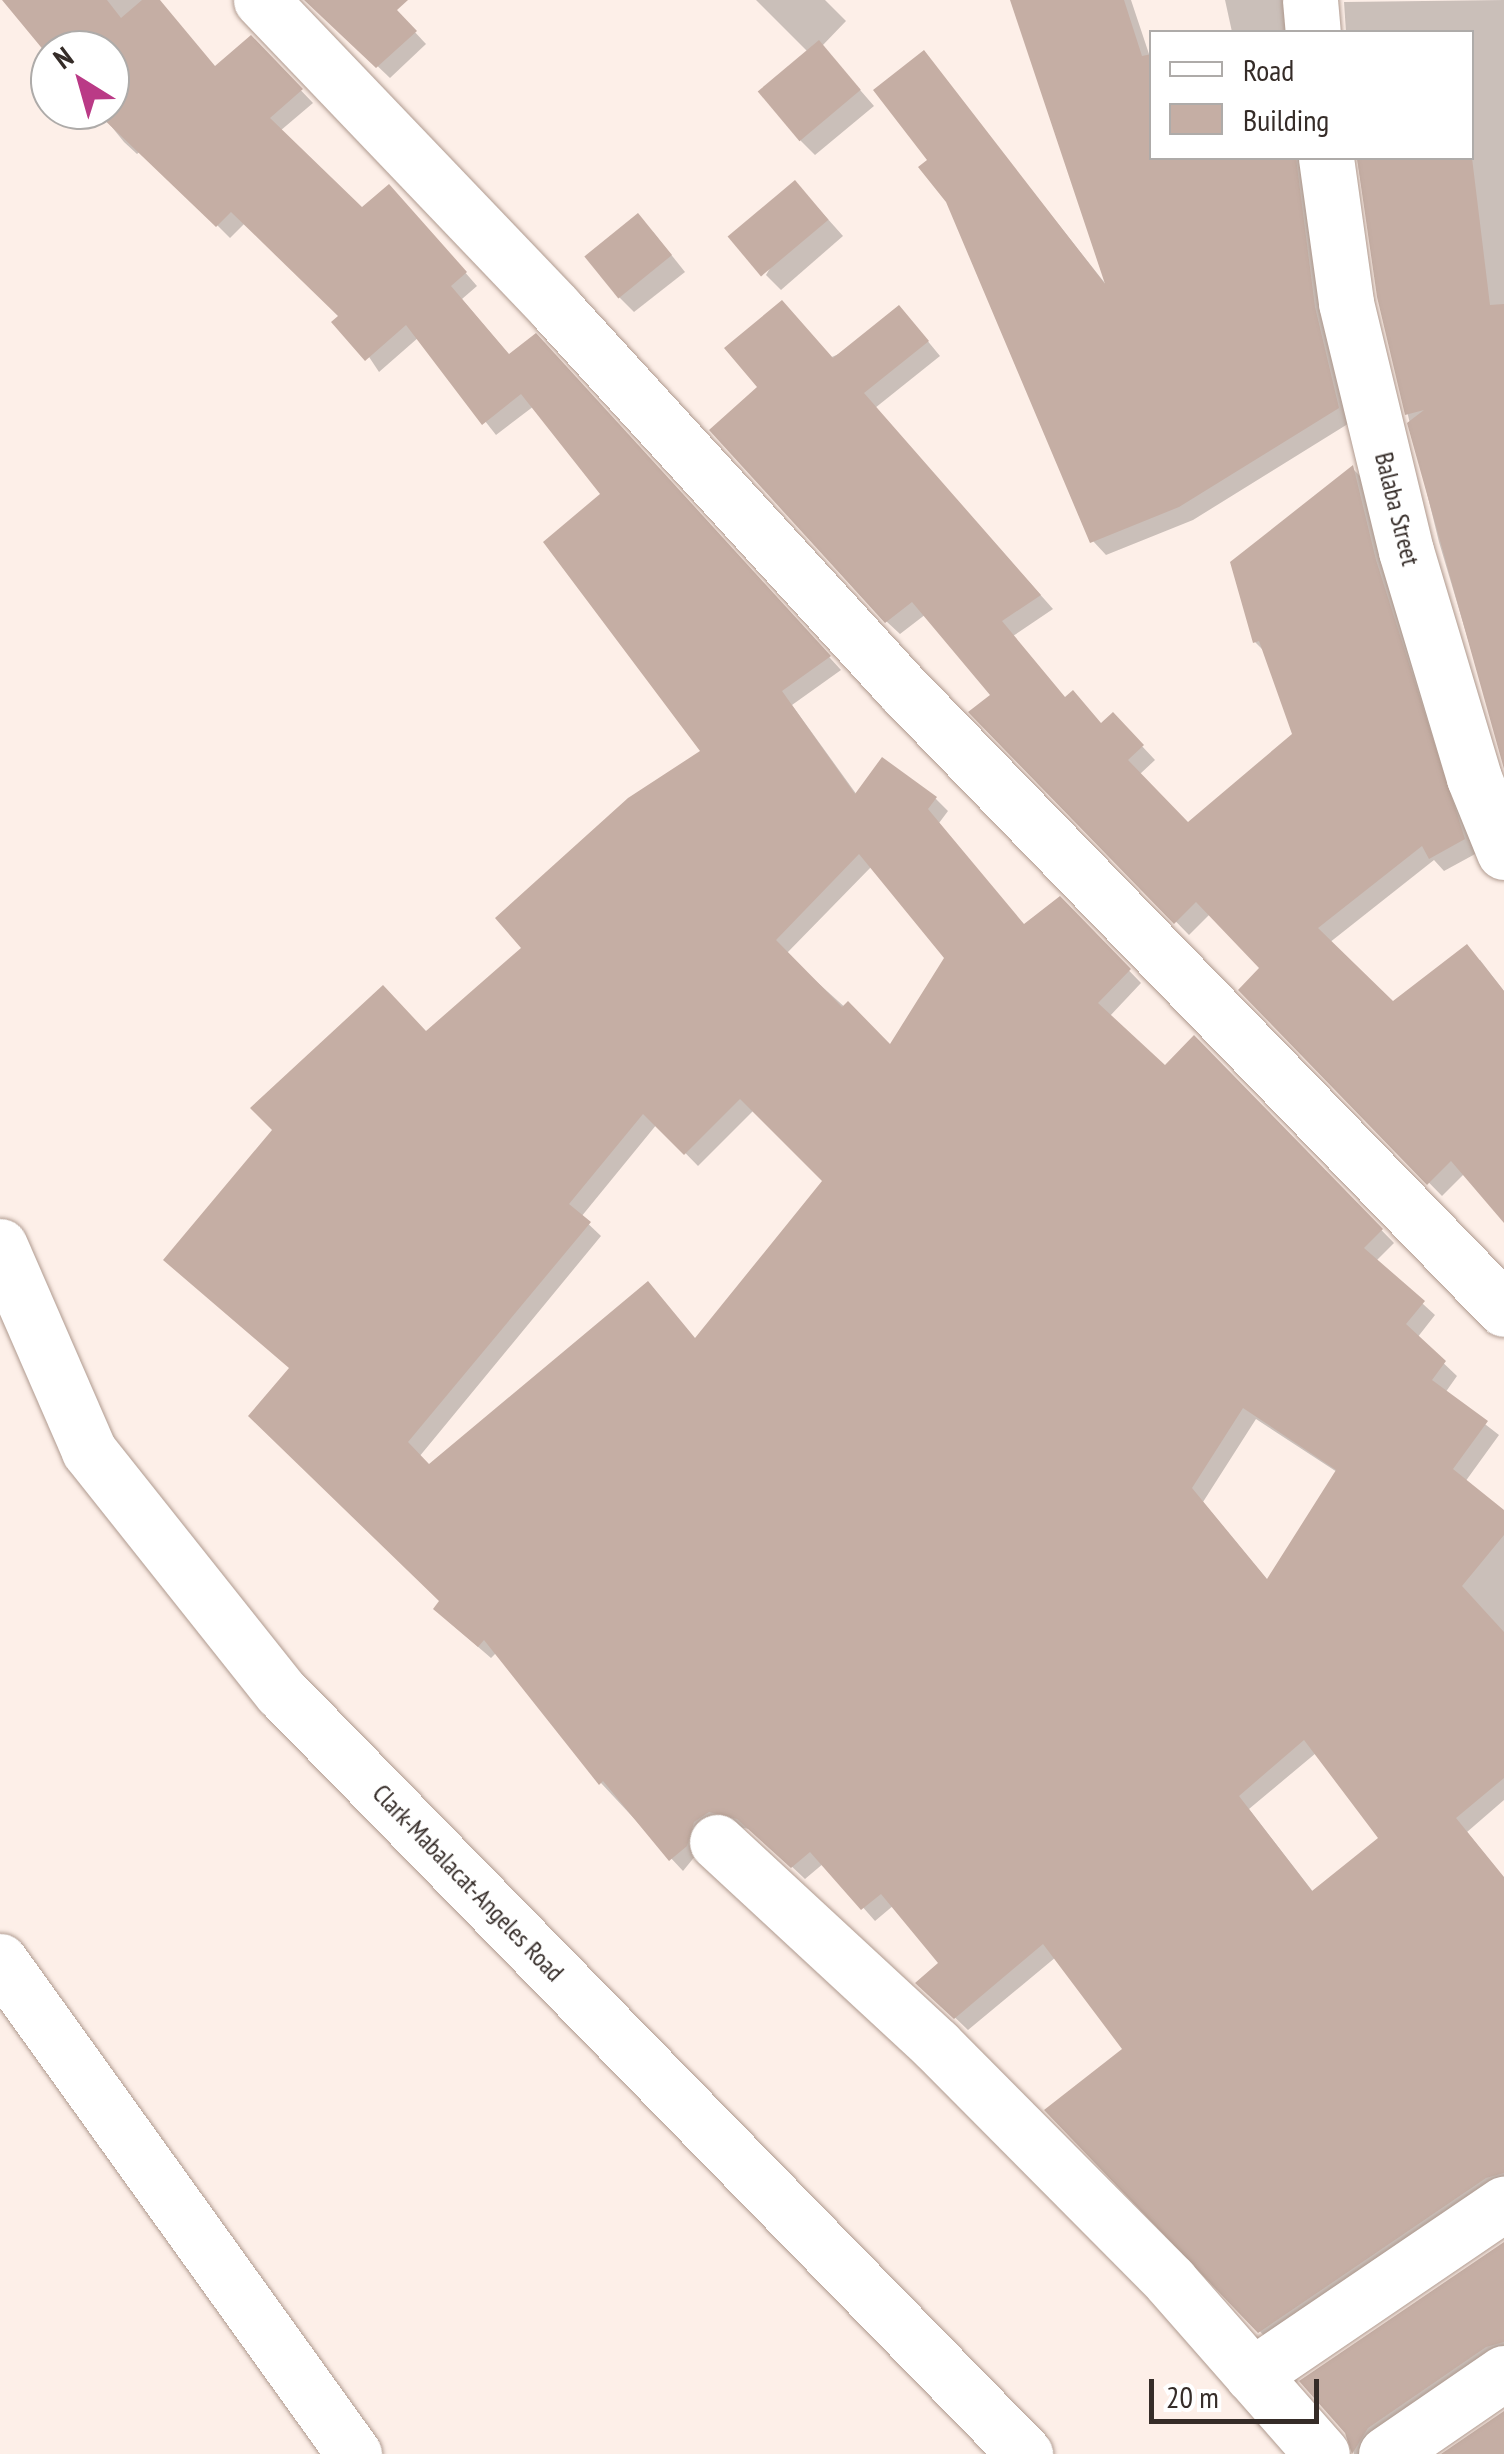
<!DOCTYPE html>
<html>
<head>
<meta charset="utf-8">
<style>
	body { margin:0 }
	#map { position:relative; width:1504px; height:2454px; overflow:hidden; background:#fdefe8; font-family:"PT Sans Narrow",sans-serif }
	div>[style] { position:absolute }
	.shadow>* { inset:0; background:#0003 }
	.building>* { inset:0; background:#c5aea4; transform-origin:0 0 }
	.roads { filter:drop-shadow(0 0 2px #af9a8f) drop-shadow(0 0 2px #af9a8f) }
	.minor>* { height:55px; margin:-27.5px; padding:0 27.5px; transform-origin:27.5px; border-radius:27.5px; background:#fff }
	.major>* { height:55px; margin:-27.5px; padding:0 27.5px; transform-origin:27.5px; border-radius:27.5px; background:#fff }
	span { translate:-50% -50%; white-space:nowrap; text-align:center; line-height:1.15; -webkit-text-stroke:8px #fff; paint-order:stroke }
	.street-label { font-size:25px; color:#352c28 }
	.legend { position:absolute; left:1149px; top:30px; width:325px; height:130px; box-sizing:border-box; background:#fff; border:2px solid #aeaba9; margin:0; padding:12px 18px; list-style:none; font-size:30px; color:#352c28 }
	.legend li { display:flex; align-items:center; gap:20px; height:50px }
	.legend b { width:50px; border:2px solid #aeaba9 }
	.north { position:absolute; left:30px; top:30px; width:100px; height:100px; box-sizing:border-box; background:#fff; border:2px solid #aeaba9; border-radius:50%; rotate:323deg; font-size:28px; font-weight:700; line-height:40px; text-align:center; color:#352c28 }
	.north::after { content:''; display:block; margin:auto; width:35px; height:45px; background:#ba3a86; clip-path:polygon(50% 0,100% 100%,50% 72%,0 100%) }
	.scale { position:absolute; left:1149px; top:2379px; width:170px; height:45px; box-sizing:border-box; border:5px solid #352c28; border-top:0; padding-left:12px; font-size:30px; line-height:35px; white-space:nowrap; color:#352c28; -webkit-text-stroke:8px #fff; paint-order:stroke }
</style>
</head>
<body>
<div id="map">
	<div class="shadow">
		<div style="clip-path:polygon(evenodd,6px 0,158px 0,216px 68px,251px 38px,313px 103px,280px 131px,362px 211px,401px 199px,477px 286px,462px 299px,510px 356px,548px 349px,841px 670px,792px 705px,857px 795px,936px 799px,948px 811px,939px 823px,1025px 927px,1060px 899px,1141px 983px,1109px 1017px,1165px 1068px,1194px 1038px,1394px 1243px,1376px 1261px,1435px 1315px,1417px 1338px,1457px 1376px,1445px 1393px,1499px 1435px,1465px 1482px,1504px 1514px,1504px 1800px,1467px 1832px,1504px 1878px,1504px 2188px,1272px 2344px,1048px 2110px,1126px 2050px,1056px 1957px,968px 2030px,919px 1983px,942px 1964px,894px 1905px,875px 1921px,824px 1863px,805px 1879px,753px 1830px,722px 1823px,683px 1871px,601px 1783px,497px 1652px,491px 1658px,448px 1621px,442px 1601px,292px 1369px,426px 1034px,525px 949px,704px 751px,603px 494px,534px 406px,496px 435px,419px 337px,379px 372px,342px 316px,245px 223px,230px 238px,142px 150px,137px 154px,124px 142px,98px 110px,110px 110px,110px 50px,50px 51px,6px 0,872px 866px,947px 958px,890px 1048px,786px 954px,872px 866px,6px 0,754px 1110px,826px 1181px,697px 1341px,429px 1467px,419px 1457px,601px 1236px,581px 1217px,657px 1124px,698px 1166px,754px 1110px,6px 0,1256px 1419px,1337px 1472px,1268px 1581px,1203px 1502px,1256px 1419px,6px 0,1316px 1753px,1381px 1839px,1314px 1893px,1249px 1809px,1316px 1753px)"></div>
		<div style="clip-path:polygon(308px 0,385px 0,426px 44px,390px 78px)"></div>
		<div style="clip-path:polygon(756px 0,825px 0,846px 21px,822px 46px,874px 106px,815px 155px,800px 140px,808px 52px)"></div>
		<div style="clip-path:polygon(1017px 0,1131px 0,1150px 57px,1152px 158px,1315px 158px,1351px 422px,1193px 520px,1106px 555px,1093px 541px,931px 160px,924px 54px,1108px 287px)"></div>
		<div style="clip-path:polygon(1225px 0,1298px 0,1294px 32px,1232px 32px)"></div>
		<div style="clip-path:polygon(1504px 0,1504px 760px,1439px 542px,1379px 297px,1357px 158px,1472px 158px,1472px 32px,1346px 32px,1344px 2px)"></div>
		<div style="clip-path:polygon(810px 199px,843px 236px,781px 290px,766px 275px)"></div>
		<div style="clip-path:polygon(653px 232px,685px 272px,634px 312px,619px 297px)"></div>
		<div style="clip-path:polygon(912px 322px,940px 356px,875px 408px,1053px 609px,1013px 636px,1066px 699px,1102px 725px,1126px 729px,1155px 760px,1140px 774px,1188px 825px,1295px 735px,1266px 653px,1255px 642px,1353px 469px,1366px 482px,1477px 853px,1444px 871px,1434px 860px,1329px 943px,1393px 1004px,1480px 960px,1504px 991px,1504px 1219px,1465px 1173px,1442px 1196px,1241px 990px,1262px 968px,1210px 914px,1189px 935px,972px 712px,994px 696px,926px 614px,900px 634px,886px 621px,761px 388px)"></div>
		<div style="clip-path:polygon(1504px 2245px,1504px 2361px,1374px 2454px,1354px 2454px,1348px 2433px)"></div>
	</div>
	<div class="building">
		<div style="clip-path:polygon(evenodd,2px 0,107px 0,121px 18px,142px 0,160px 0,215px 66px,251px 35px,303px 89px,270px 118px,362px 207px,389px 184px,467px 272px,451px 286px,509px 354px,536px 333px,831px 656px,782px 691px,855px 794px,882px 757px,937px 797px,928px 809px,1024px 924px,1060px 896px,1131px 969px,1098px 1003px,1165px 1065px,1194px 1035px,1383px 1229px,1364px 1248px,1425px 1301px,1406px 1324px,1446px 1361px,1432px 1380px,1488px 1421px,1453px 1469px,1504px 1510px,1504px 1535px,1462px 1586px,1504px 1632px,1504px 1778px,1456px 1818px,1504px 1877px,1504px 2173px,1486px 2178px,1258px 2333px,1044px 2110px,1122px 2049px,1043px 1944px,954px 2019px,915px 1983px,938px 1963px,881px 1894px,861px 1910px,810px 1852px,791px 1868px,737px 1819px,709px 1812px,694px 1822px,687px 1846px,669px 1861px,603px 1781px,599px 1785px,484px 1640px,478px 1647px,433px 1609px,439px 1601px,248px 1416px,289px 1368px,163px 1260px,272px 1130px,250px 1108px,383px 985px,426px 1031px,521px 948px,495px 918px,628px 798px,700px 751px,543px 542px,600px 494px,521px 394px,482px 425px,406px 325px,365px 361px,331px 322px,338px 316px,231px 212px,216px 227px,94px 110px,110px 110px,110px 50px,50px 50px,50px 58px,2px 0,859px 854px,944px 958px,890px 1044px,848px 1001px,842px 1007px,776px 940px,859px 854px,2px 0,740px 1099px,822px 1181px,695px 1338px,648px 1281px,429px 1464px,408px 1442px,591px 1222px,569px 1204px,643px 1114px,684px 1155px,740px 1099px,2px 0,1243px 1408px,1336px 1470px,1267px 1579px,1192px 1488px,1243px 1408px,2px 0,1304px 1740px,1378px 1838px,1312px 1891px,1239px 1796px,1304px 1740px)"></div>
		<div style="clip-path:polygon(304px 0,408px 0,397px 10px,417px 31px,376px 68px)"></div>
		<div style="clip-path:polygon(1010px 0,1124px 0,1142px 56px,1152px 54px,1152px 158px,1296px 158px,1315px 307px,1339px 408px,1179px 507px,1090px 543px,946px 202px,918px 167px,927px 160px,873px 90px,924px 50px,1105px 284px)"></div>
		<div style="left:819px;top:40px;width:65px;height:80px;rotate:50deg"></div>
		<div style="clip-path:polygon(1357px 158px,1472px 158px,1490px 305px,1504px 304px,1504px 769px,1407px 423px,1424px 410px,1405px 415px,1377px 297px)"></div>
		<div style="left:795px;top:180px;width:52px;height:88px;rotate:50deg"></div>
		<div style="left:638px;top:213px;width:54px;height:69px;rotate:51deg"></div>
		<div style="clip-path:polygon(782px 300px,833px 358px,899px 305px,929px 341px,864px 393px,1041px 595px,1002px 621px,1065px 697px,1073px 690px,1101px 723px,1113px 712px,1144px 745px,1128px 760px,1188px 822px,1292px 734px,1259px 641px,1253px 643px,1230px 562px,1353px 465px,1376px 560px,1465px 839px,1429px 859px,1422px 846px,1318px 928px,1393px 1001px,1467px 944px,1504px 991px,1504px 1223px,1451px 1161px,1427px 1185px,1238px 990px,1259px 968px,1196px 902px,1174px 924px,968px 712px,990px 695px,912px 602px,885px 623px,709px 430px,757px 387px,724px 348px)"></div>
		<div style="clip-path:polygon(1504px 2242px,1504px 2342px,1486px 2347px,1368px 2428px,1352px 2454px,1345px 2433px,1299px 2381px)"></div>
		<div style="clip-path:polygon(1504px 2411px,1504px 2454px,1441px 2454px)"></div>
	</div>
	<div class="roads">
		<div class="minor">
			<div style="left:261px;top:0;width:426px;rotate:46.3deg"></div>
			<div style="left:555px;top:308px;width:513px;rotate:47.61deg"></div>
			<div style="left:901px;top:687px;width:866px;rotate:45.89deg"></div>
			<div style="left:1310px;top:0;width:32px;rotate:85deg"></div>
			<div style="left:1326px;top:158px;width:146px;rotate:82.1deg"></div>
			<div style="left:1346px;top:303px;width:255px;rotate:76.4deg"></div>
			<div style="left:1406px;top:551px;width:237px;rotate:73.3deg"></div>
			<div style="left:1474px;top:778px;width:80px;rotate:67.9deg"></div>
			<div style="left:717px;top:1842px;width:299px;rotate:42.8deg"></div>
			<div style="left:936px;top:2045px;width:332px;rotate:45.2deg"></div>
			<div style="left:1170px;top:2281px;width:230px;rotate:48.7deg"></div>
			<div style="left:0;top:1961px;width:607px;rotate:54.32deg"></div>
			<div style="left:1252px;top:2375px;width:305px;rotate:-34.2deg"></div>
			<div style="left:1386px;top:2454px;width:143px;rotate:-34.5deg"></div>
		</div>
		<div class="major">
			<div style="left:0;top:1246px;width:223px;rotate:66.5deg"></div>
			<div style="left:89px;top:1451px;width:308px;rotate:51.5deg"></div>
			<div style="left:281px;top:1692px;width:1065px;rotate:45.68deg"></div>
		</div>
	</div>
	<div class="street-label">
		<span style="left:1397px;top:509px;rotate:76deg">Balaba Street</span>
		<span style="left:468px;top:1883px;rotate:46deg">Clark-Mabalacat-Angeles Road</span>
	</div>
	<ul class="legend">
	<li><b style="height:12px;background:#fff"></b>Road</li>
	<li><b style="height:28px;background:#c5aea4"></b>Building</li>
	</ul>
	<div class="north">N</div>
	<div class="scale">20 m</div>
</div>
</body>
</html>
